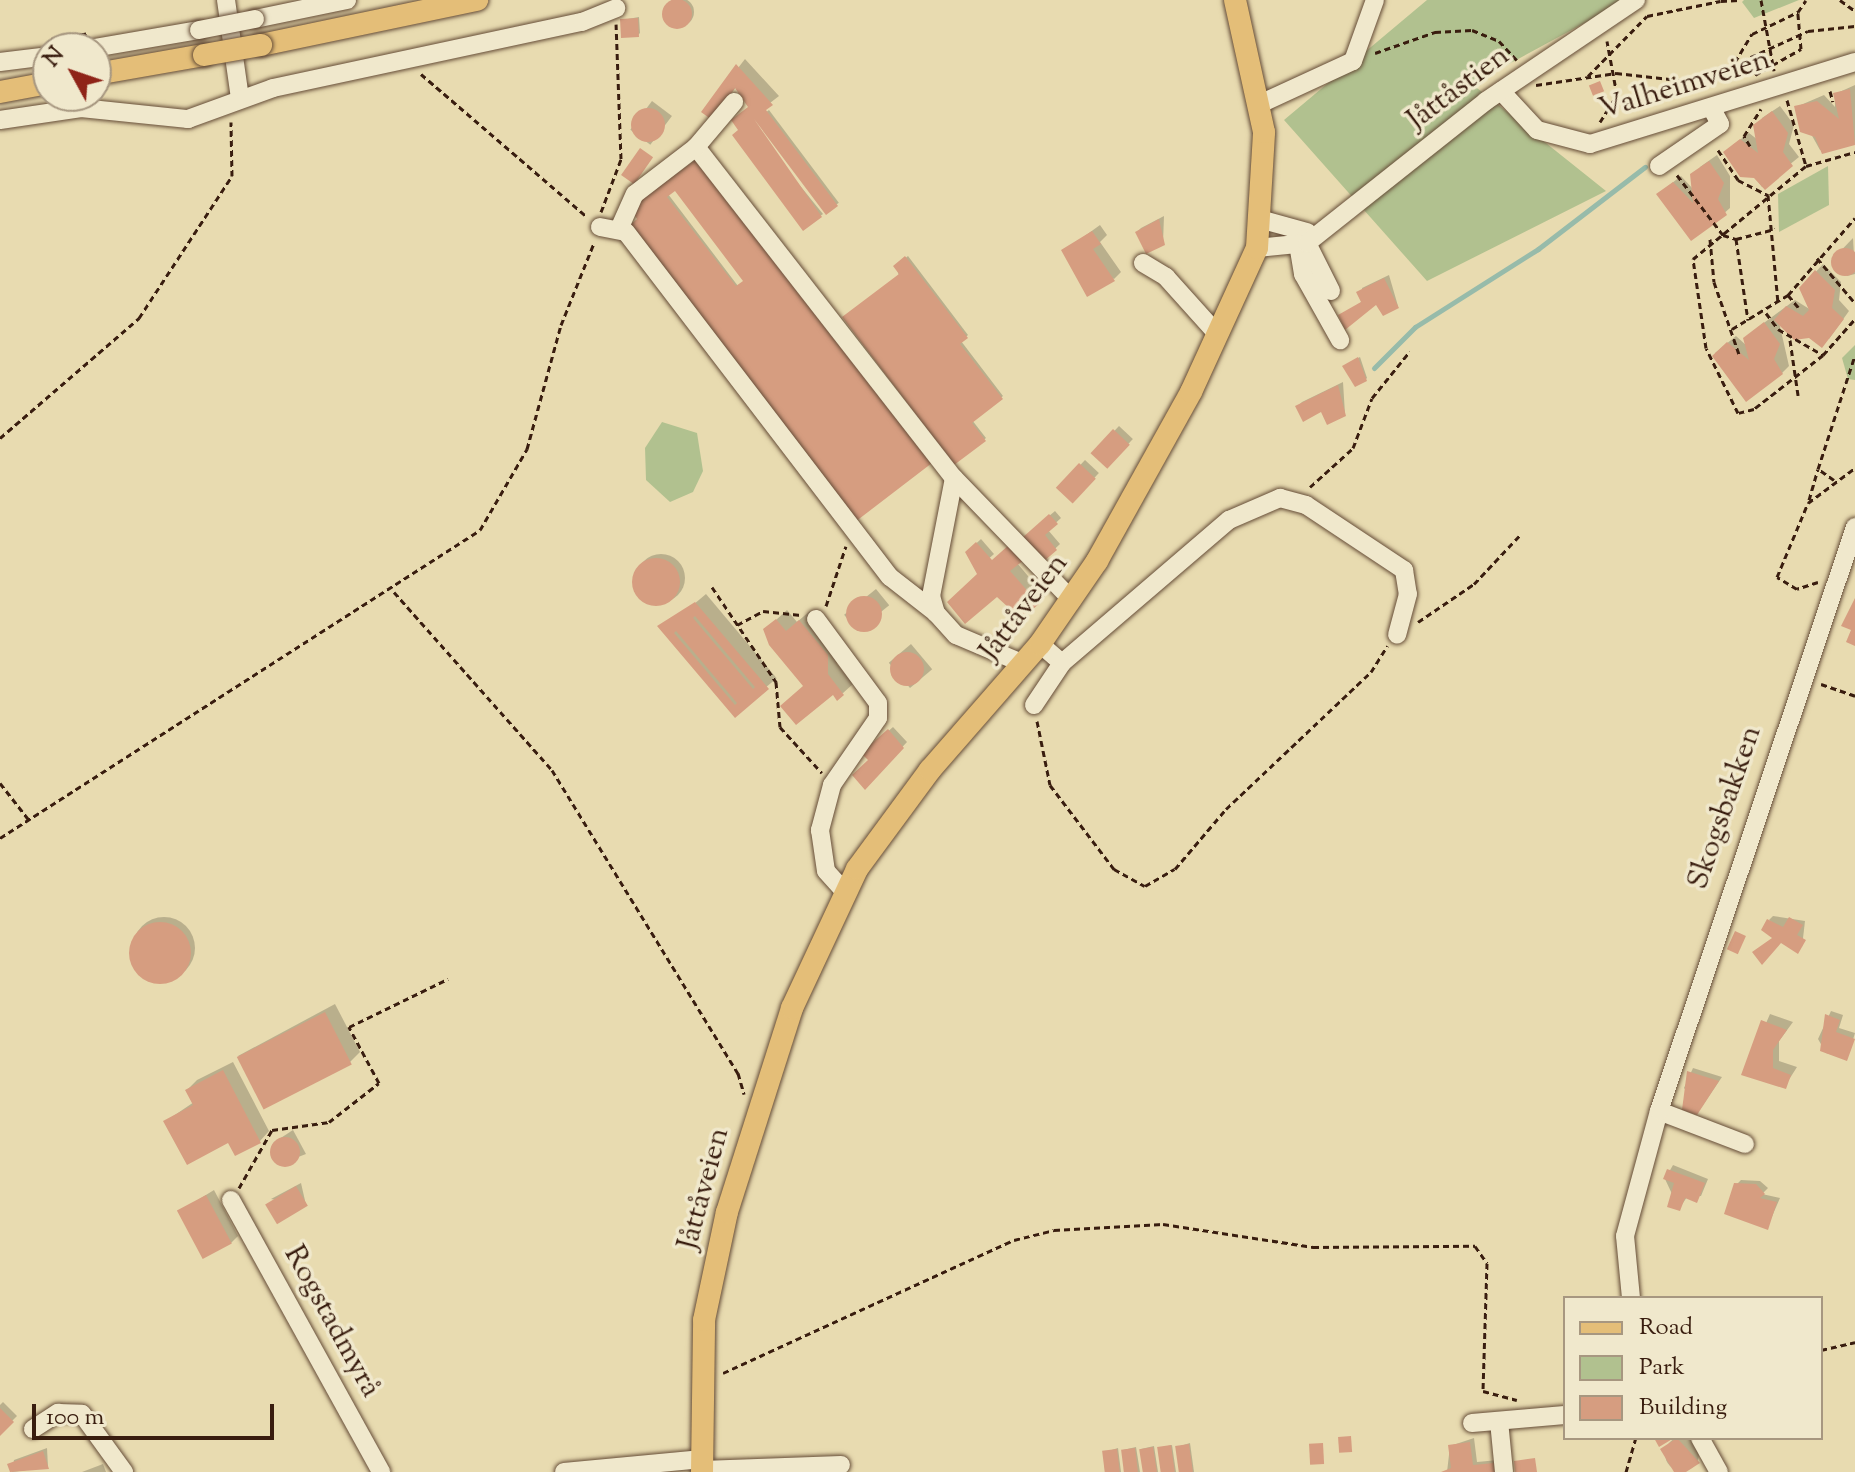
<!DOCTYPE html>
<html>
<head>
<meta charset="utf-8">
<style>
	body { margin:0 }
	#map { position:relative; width:1855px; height:1472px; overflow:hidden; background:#e8dbb0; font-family:"Sorts Mill Goudy",serif }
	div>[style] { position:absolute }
	.green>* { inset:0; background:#b1c18f }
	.shadow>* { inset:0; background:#0003; transform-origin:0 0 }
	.round { border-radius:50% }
	.stream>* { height:5px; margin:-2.5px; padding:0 2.5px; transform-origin:2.5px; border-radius:2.5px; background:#97bbaa }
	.building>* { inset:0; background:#d69d80; transform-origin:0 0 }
	.path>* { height:3px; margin-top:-1.5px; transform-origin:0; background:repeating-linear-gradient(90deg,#391d0f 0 6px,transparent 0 10px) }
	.roads { filter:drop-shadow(0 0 2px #654c37) drop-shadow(0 0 2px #654c37) }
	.minor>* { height:18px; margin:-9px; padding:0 9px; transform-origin:9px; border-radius:9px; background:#f0e8cc }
	.major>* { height:22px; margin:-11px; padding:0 11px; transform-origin:11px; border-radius:11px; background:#e4be78 }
	.bridges { filter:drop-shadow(0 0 2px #654c37) drop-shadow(0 0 2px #654c37) }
	.minor-bridge>* { height:18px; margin:-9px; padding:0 9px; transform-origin:9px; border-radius:9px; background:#f0e8cc }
	.major-bridge>* { height:22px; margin:-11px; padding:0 11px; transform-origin:11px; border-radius:11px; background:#e4be78 }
	span { translate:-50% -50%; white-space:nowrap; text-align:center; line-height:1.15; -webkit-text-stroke:7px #f0e8cc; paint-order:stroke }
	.street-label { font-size:30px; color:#391d0f }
	.legend { position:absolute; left:1563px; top:1296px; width:260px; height:144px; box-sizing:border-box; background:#f0e8cc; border:2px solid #a79780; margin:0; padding:10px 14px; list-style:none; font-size:24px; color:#391d0f }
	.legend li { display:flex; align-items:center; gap:16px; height:40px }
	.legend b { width:40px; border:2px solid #a79780 }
	.north { position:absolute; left:32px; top:32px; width:80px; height:80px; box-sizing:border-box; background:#f0e8cc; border:2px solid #a79780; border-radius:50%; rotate:310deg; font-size:22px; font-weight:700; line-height:32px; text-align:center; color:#391d0f }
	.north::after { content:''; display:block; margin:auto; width:28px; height:36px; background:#8f2418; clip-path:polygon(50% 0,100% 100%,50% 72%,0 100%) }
	.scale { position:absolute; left:32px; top:1404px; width:242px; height:36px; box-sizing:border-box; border:4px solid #391d0f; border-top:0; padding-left:10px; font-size:24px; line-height:28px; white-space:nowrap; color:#391d0f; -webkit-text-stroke:6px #f0e8cc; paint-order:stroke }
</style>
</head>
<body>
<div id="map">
	<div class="green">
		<div style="clip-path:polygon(1427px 0,1627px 0,1472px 84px,1606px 191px,1427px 281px,1284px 120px)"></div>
		<div style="clip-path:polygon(1799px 0,1754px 18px,1742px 2px,1744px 0)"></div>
		<div style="clip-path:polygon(1828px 166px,1829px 205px,1779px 232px,1778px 194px)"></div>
		<div style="clip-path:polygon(1855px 345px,1855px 380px,1848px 379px,1842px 358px)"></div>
		<div style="clip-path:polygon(662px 422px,697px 433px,703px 471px,693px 492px,670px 502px,646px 480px,645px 448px)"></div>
	</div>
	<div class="shadow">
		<div class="round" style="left:666px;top:-2px;width:28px;height:28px"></div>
		<div style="clip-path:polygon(639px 17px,640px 33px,638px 35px,622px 20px)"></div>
		<div style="clip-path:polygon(745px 59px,779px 96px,739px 127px,750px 106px,736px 87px,719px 110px,704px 112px)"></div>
		<div style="clip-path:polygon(1855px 85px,1855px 144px,1820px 150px,1796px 107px,1824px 95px,1835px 107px,1835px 94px)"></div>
		<div style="left:652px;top:101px;width:25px;height:36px;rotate:37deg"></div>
		<div style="clip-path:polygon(1780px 106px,1794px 125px,1789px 144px,1799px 157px,1762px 187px,1733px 145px,1749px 133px,1758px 140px,1762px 118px)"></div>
		<div style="left:769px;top:110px;width:116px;height:15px;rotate:53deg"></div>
		<div style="clip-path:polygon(750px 124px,823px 214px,804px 228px)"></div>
		<div style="clip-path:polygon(1717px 155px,1730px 176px,1730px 208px,1722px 215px,1658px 194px,1681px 176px,1693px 189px,1700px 167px)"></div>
		<div style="clip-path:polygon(evenodd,700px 158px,932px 460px,640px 219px,700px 158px,675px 188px,745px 281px,738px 286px,668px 194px,675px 188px)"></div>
		<div style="clip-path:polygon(1164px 216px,1163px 243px,1137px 232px,1141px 228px)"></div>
		<div style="clip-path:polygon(1100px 225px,1107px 235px,1100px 242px,1121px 272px,1114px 279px,1064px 251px)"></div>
		<div style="clip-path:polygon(1853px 238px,1855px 274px,1847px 276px,1831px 261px)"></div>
		<div style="clip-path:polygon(908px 256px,968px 335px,961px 341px,1003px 396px,972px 420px,986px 438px,955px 462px,896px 266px)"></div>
		<div style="clip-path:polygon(1823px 264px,1841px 282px,1839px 300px,1849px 311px,1829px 339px,1779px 322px,1789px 366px,1782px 373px,1715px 353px,1736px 336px,1747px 346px,1753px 331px,1795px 300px,1811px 310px,1801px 288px)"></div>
		<div style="clip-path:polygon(1389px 275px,1398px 306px,1377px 302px,1340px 316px,1363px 301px,1362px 288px)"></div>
		<div style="clip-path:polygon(1360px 357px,1367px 378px,1366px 379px,1346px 365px)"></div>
		<div style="clip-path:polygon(1343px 382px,1345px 414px,1297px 407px,1302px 402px)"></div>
		<div style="left:1119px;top:426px;width:19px;height:38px;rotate:43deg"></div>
		<div style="left:1085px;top:460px;width:19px;height:38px;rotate:43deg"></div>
		<div style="clip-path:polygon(1055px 511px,1061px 518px,1048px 530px,1060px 544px,1043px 560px,1029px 533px)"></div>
		<div style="clip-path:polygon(981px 539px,994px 554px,976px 570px,967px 552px)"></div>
		<div style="clip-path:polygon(1018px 539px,1017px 563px,1045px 596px,1037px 603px,997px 594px)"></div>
		<div class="round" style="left:637px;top:554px;width:48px;height:48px"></div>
		<div style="left:876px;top:589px;width:21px;height:41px;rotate:51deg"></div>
		<div style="left:706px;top:594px;width:110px;height:56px;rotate:50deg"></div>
		<div style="clip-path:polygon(787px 610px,797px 622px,810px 611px,837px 645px,837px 664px,853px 684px,843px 693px,833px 692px,776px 620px)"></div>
		<div style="left:911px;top:644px;width:33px;height:29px;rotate:50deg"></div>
		<div style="clip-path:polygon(893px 727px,907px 742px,865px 787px,871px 760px,864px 753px)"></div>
		<div style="clip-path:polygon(1773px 916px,1805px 921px,1802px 947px,1769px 920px)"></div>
		<div class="round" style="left:133px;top:917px;width:62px;height:62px"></div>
		<div style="clip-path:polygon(335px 1004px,360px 1052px,350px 1062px,238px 1056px)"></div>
		<div style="clip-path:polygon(1831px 1011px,1843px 1015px,1839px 1028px,1855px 1033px,1847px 1059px,1826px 1053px,1818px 1039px)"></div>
		<div style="clip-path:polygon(1770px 1014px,1793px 1022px,1779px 1041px,1779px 1061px,1797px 1067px,1785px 1086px,1744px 1074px)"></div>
		<div style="clip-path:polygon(233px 1062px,269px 1131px,260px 1141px,229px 1141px,166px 1121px,194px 1102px,187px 1090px,197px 1080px)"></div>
		<div style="clip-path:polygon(1693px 1068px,1722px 1077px,1701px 1108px,1684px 1088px)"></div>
		<div style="clip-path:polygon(293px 1130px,306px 1154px,280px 1164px,273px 1143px)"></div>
		<div style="clip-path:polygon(1673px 1165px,1708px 1179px,1701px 1196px,1687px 1197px,1679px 1209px,1665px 1179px)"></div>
		<div style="clip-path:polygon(1741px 1180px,1760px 1181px,1768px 1188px,1762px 1194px,1780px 1198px,1767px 1228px,1736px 1185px)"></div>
		<div style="clip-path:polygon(301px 1183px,306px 1205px,271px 1199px)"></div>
		<div style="clip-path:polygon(214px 1190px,238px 1236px,231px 1243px,180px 1211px)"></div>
		<div style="clip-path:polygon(3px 1402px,17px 1416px,0 1433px,0 1405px)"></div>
		<div class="round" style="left:1665px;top:1437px;width:34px;height:34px"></div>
		<div style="clip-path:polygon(1474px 1438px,1477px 1462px,1498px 1460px,1499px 1472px,1447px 1472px,1450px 1446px)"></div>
		<div style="clip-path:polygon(1190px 1443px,1194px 1472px,1180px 1472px,1177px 1447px)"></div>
		<div style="clip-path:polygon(1172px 1445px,1176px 1472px,1162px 1472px,1159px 1448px)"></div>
		<div style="clip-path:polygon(1154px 1446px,1158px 1472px,1144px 1472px,1141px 1449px)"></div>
		<div style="clip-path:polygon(1136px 1447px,1140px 1472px,1126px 1472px,1123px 1450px)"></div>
		<div style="clip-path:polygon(47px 1448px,48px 1467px,12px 1472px,14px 1460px)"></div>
		<div style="clip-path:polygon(1118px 1448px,1121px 1472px,1107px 1472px,1105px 1452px)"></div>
		<div style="clip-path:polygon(103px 1464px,106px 1472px,82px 1472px)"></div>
	</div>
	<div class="stream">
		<div style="left:1374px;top:368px;width:58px;rotate:-45deg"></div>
		<div style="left:1415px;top:327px;width:146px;rotate:-32.4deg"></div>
		<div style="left:1538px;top:249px;width:135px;rotate:-37.5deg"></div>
	</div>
	<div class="building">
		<div class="round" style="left:662px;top:-1px;width:30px;height:30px"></div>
		<div style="left:638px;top:18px;width:19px;height:18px;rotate:87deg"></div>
		<div style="clip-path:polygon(736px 64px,773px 105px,766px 110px,838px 206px,826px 215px,754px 119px,822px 217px,803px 231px,732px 135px,738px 130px,731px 120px,748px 107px,735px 88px,712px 120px,701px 112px)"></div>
		<div style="left:1600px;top:81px;width:11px;height:12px;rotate:68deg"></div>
		<div style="clip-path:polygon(1850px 89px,1855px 145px,1822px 154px,1815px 137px,1800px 132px,1794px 106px,1817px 101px,1839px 119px,1833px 93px)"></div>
		<div class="round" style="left:631px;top:108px;width:34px;height:34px"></div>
		<div style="clip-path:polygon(1772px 111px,1788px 133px,1783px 152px,1793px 166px,1765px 190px,1754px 178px,1740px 177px,1723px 152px,1740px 139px,1758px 153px,1753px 125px)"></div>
		<div style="left:640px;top:148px;width:16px;height:33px;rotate:35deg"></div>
		<div style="clip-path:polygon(evenodd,698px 158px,932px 463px,855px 522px,630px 225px,637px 219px,629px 208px,698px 158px,675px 191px,743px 281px,736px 286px,667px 197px,675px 191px)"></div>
		<div style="clip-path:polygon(1709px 161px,1724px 183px,1718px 199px,1727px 215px,1691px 241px,1656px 194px,1673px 182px,1693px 203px,1690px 174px)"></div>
		<div style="clip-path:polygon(1159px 219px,1165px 245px,1146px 254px,1135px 232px)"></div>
		<div style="clip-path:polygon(1092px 231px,1101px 244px,1093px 249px,1115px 281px,1087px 297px,1061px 250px)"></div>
		<div class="round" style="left:1831px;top:248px;width:28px;height:28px"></div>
		<div style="clip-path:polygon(905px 256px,968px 338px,960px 344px,1003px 399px,972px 423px,986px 441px,954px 465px,842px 317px,899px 274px,893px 266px)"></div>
		<div style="clip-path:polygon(1815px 270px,1835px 290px,1832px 308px,1844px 319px,1822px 348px,1809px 338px,1794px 340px,1774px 320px,1786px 306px,1803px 316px,1809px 310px,1799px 288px)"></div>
		<div style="clip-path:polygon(1384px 278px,1399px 308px,1383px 316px,1376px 305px,1345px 330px,1338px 315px,1361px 302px,1356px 292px)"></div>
		<div style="clip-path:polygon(1764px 322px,1780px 344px,1774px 359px,1783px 374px,1746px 402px,1712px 356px,1727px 342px,1749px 360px,1743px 338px)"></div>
		<div style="clip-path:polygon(1358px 357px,1367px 381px,1355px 387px,1342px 366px)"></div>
		<div style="clip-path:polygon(1338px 385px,1346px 416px,1327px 425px,1321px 412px,1303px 422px,1295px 406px)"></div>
		<div style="left:1113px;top:429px;width:23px;height:33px;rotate:43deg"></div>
		<div style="left:1079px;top:463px;width:23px;height:34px;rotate:43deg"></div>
		<div style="clip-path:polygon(1049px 514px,1058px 524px,1045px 535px,1057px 550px,1043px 562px,1022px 538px)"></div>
		<div style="clip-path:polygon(976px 542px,992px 560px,1010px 544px,1024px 560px,1010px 571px,1039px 604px,1021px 619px,997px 597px,965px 624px,947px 602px,977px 574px,965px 552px)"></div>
		<div class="round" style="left:632px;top:558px;width:48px;height:48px"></div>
		<div class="round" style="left:846px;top:596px;width:36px;height:36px"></div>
		<div style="clip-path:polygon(1855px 598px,1855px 646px,1846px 642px,1851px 630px,1841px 626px)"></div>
		<div style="clip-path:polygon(evenodd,695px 602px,769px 689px,735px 718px,657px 626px,695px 602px,695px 616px,755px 687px,753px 689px,693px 618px,695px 616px,695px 602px,676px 631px,737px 703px,735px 705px,674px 633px,676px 631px)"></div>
		<div style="clip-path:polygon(776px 619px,786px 631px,799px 620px,828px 655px,828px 674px,844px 695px,837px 701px,833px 695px,796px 725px,780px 706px,803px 686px,769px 645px,763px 629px)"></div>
		<div class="round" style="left:890px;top:652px;width:34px;height:34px"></div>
		<div style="clip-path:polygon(888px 729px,904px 748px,865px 790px,852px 775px,868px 760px,861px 753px)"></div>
		<div style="clip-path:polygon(1789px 917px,1803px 925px,1797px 935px,1806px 940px,1798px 954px,1781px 943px,1762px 965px,1752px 952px,1772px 938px,1761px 930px,1767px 919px,1783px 927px)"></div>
		<div class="round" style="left:129px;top:922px;width:62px;height:62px"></div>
		<div style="left:1735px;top:931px;width:12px;height:20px;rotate:24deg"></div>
		<div style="left:325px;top:1012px;width:59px;height:99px;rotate:63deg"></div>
		<div style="clip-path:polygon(1825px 1014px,1840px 1020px,1836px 1032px,1855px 1039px,1847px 1061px,1820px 1051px)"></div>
		<div style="clip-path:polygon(1761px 1020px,1787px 1030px,1773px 1050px,1773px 1068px,1791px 1075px,1786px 1089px,1741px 1075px)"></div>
		<div style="clip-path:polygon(223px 1070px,261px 1143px,235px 1156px,228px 1143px,187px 1165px,163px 1121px,193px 1105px,185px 1090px)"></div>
		<div style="clip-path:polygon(1687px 1071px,1719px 1081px,1697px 1115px,1682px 1110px)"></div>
		<div class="round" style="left:270px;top:1137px;width:30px;height:30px"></div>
		<div style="clip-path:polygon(1667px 1169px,1705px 1183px,1697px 1203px,1685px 1198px,1680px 1211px,1667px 1207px,1674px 1183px,1663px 1179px)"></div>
		<div style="clip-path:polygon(1734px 1183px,1756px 1184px,1765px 1194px,1760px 1198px,1777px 1202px,1768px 1230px,1724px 1214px)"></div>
		<div style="left:296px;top:1186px;width:23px;height:36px;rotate:59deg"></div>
		<div style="left:206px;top:1195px;width:55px;height:33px;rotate:62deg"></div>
		<div style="clip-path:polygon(0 1408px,14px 1422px,0 1436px)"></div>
		<div style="left:1351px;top:1436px;width:16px;height:13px;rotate:86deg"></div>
		<div style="clip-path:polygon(1654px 1438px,1674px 1438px,1659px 1447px)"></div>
		<div style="clip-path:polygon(1677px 1438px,1700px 1463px,1686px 1472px,1674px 1472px,1660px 1449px)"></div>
		<div style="clip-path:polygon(1470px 1442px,1473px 1465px,1494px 1463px,1495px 1472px,1441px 1472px,1451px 1468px,1448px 1445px)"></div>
		<div style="left:1323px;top:1443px;width:21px;height:14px;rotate:87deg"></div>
		<div style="left:1189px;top:1444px;width:28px;height:14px;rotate:82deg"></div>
		<div style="left:1171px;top:1445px;width:27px;height:14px;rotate:82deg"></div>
		<div style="left:1153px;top:1447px;width:25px;height:14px;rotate:81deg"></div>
		<div style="left:1135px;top:1448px;width:24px;height:14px;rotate:83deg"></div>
		<div style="left:1117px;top:1449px;width:23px;height:15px;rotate:83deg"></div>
		<div style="clip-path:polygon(43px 1451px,49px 1469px,10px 1472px,7px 1464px)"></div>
		<div style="clip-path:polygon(1535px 1458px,1537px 1472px,1515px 1472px,1514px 1461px)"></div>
	</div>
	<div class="path">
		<div style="left:1761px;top:0;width:72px;rotate:79.6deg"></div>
		<div style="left:1840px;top:0;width:19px;rotate:36deg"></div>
		<div style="left:1721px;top:1px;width:18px;rotate:-3deg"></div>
		<div style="left:51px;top:39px;width:36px;rotate:-9deg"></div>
		<div style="left:1375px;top:53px;width:64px;rotate:-19.3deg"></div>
		<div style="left:1435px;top:32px;width:37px;rotate:-3deg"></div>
		<div style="left:1472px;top:30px;width:29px;rotate:22deg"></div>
		<div style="left:1499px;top:41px;width:26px;rotate:47deg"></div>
		<div style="left:1735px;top:62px;width:33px;rotate:-59deg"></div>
		<div style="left:1752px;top:34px;width:51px;rotate:-25.6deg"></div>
		<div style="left:1798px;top:12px;width:14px;rotate:-56deg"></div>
		<div style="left:421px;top:74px;width:219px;rotate:40.7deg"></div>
		<div style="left:1755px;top:75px;width:53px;rotate:-29.5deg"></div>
		<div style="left:1801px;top:49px;width:37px;rotate:-95deg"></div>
		<div style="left:1588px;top:76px;width:84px;rotate:-45.5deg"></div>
		<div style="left:1647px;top:16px;width:75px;rotate:-11.6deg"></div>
		<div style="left:1536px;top:85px;width:81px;rotate:-8.5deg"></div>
		<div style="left:1616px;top:73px;width:81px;rotate:6.4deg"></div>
		<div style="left:1696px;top:82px;width:123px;rotate:-24.5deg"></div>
		<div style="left:1808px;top:31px;width:47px;rotate:-6.1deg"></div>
		<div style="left:1830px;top:91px;width:11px;rotate:75deg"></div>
		<div style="left:1787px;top:100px;width:69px;rotate:73.9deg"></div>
		<div style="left:1600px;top:122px;width:32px;rotate:-58deg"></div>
		<div style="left:1617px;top:95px;width:55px;rotate:-100.5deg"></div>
		<div style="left:1750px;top:146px;width:12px;rotate:-121deg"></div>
		<div style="left:1744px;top:136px;width:32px;rotate:-58deg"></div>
		<div style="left:1718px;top:150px;width:36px;rotate:56deg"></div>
		<div style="left:1738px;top:180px;width:34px;rotate:27deg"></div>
		<div style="left:1768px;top:195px;width:108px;rotate:84.7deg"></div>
		<div style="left:1677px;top:175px;width:76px;rotate:52.5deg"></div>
		<div style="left:1723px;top:235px;width:14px;rotate:17deg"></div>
		<div style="left:1736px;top:239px;width:40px;rotate:-14.4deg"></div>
		<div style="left:601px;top:212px;width:57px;rotate:-69.3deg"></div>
		<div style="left:621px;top:159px;width:135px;rotate:-92.1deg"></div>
		<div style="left:1710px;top:239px;width:43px;rotate:84.7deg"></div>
		<div style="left:1714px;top:282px;width:76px;rotate:70.9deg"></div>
		<div style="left:1736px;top:239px;width:82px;rotate:81.6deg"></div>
		<div style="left:1817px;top:258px;width:59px;rotate:49.8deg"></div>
		<div style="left:1788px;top:295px;width:16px;rotate:50deg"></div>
		<div style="left:1766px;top:313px;width:20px;rotate:53deg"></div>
		<div style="left:1778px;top:329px;width:52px;rotate:30deg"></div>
		<div style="left:1823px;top:355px;width:48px;rotate:-48.4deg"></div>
		<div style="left:1732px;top:329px;width:66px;rotate:-31.3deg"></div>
		<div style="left:1788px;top:295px;width:102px;rotate:-49deg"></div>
		<div style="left:1790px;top:340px;width:56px;rotate:81.7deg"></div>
		<div style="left:1823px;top:355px;width:88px;rotate:142deg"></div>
		<div style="left:1754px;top:409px;width:16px;rotate:166deg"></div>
		<div style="left:1738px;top:413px;width:72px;rotate:-116.2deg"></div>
		<div style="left:1706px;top:348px;width:90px;rotate:-98.3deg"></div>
		<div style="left:1693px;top:259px;width:146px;rotate:-39.5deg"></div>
		<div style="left:1806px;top:166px;width:51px;rotate:-15.9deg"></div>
		<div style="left:0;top:438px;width:184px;rotate:-40.8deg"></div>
		<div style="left:139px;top:318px;width:170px;rotate:-56.8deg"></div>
		<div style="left:232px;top:176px;width:54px;rotate:-91.1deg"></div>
		<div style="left:1834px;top:480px;width:19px;rotate:-145deg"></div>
		<div style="left:1818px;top:469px;width:120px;rotate:-72deg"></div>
		<div style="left:1310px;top:487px;width:58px;rotate:-42.2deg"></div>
		<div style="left:1353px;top:448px;width:53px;rotate:-69.2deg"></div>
		<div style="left:1372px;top:398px;width:60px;rotate:-51deg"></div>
		<div style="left:1809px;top:500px;width:32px;rotate:-74deg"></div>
		<div style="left:1818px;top:582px;width:22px;rotate:162deg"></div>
		<div style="left:1797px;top:589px;width:23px;rotate:-149deg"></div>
		<div style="left:1777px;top:577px;width:80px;rotate:-67.3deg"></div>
		<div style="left:1808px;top:503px;width:59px;rotate:-36.7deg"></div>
		<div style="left:712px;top:587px;width:115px;rotate:56deg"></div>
		<div style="left:776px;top:682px;width:45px;rotate:84.9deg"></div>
		<div style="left:780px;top:727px;width:62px;rotate:47.6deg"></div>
		<div style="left:394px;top:592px;width:238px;rotate:48.4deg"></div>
		<div style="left:552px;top:770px;width:356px;rotate:58.5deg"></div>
		<div style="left:738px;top:1073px;width:22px;rotate:74deg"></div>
		<div style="left:826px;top:606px;width:63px;rotate:-71.6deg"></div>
		<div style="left:1418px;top:622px;width:68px;rotate:-34.2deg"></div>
		<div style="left:1474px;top:584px;width:69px;rotate:-46.8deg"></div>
		<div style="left:737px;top:625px;width:30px;rotate:-28deg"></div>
		<div style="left:763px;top:611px;width:38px;rotate:6deg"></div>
		<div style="left:1821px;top:684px;width:36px;rotate:19deg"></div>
		<div style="left:1037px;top:721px;width:65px;rotate:78.5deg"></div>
		<div style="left:1050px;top:785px;width:106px;rotate:52.7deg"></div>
		<div style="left:1114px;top:869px;width:35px;rotate:29deg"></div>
		<div style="left:1145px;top:886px;width:34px;rotate:-30deg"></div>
		<div style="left:1175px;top:869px;width:79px;rotate:-49.6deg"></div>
		<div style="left:1226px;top:809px;width:199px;rotate:-43.4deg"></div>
		<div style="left:1371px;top:672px;width:31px;rotate:-58deg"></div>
		<div style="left:0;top:783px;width:47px;rotate:51.9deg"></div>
		<div style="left:0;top:838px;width:570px;rotate:-32.69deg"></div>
		<div style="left:480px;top:530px;width:94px;rotate:-59.9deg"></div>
		<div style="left:527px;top:449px;width:129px;rotate:-74.7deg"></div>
		<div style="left:561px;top:325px;width:88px;rotate:-68.1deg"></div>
		<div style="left:239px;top:1188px;width:67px;rotate:-60.4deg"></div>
		<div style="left:272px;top:1130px;width:58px;rotate:-8deg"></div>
		<div style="left:329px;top:1122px;width:63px;rotate:-38deg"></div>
		<div style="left:379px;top:1083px;width:64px;rotate:-118.2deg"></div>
		<div style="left:349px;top:1027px;width:110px;rotate:-25.9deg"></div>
		<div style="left:1821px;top:1350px;width:35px;rotate:-13deg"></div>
		<div style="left:723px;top:1373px;width:320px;rotate:-24.6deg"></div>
		<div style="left:1014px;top:1240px;width:41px;rotate:-14deg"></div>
		<div style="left:1054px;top:1230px;width:109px;rotate:-3.2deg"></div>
		<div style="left:1163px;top:1224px;width:152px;rotate:8.7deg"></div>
		<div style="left:1313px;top:1247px;width:162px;rotate:-0.4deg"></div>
		<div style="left:1475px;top:1246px;width:21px;rotate:55deg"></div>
		<div style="left:1487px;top:1263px;width:128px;rotate:91.8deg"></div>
		<div style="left:1483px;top:1391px;width:35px;rotate:15deg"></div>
		<div style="left:1626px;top:1472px;width:35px;rotate:-74deg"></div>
	</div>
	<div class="roads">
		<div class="minor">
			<div style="left:226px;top:0;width:99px;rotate:81.9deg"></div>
			<div style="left:255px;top:19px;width:94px;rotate:-11.7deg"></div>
			<div style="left:94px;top:48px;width:107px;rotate:-9.7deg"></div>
			<div style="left:0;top:62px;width:48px;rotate:-7.1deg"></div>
			<div style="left:1501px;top:91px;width:53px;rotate:47.3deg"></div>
			<div style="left:1537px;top:130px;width:55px;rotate:14.8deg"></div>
			<div style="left:1590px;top:144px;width:277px;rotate:-17.2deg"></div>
			<div style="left:1262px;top:103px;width:100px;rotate:-24.8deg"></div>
			<div style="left:1353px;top:61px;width:65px;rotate:-70.2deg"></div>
			<div style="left:0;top:120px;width:82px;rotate:-8.4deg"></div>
			<div style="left:81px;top:108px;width:108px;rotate:5.9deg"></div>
			<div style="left:188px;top:119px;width:90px;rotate:-20deg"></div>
			<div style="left:273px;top:88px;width:316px;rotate:-12.1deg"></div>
			<div style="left:582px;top:22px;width:37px;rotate:-22deg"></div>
			<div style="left:696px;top:147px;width:420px;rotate:52.1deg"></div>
			<div style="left:954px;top:478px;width:170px;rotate:46deg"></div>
			<div style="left:1659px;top:166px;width:74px;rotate:-34.5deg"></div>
			<div style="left:1720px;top:124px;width:19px;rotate:-118deg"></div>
			<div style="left:1263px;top:220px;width:46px;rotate:15.3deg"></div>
			<div style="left:600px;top:227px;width:26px;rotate:11deg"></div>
			<div style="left:626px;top:232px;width:434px;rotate:52.6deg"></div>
			<div style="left:890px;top:577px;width:58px;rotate:38deg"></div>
			<div style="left:620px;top:227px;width:36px;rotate:-66deg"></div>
			<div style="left:635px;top:194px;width:77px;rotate:-37.6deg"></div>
			<div style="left:696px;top:147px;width:59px;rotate:-49.8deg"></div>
			<div style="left:1296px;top:232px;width:43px;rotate:80.5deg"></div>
			<div style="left:1303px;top:274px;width:76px;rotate:60.7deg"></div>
			<div style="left:1305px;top:239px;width:58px;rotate:63.4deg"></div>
			<div style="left:1257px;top:248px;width:50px;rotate:-5.7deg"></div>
			<div style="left:1307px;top:243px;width:228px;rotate:-38.4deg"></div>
			<div style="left:1486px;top:101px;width:181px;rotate:-34deg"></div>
			<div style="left:1143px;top:263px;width:27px;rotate:31deg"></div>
			<div style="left:1166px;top:277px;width:78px;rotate:48.1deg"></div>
			<div style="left:954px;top:478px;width:120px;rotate:101deg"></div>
			<div style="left:931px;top:596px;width:18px;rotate:74deg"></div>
			<div style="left:936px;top:613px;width:30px;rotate:48deg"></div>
			<div style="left:956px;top:635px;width:74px;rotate:23.1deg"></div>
			<div style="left:816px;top:619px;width:104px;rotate:53.6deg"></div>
			<div style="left:878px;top:703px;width:15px;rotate:90deg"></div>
			<div style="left:878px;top:718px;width:81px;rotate:124.5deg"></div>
			<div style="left:832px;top:785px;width:47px;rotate:104.9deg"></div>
			<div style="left:820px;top:830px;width:41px;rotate:81.7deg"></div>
			<div style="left:826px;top:871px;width:30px;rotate:48deg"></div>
			<div style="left:1062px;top:663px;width:220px;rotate:-40.6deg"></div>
			<div style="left:1229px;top:520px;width:56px;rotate:-23.3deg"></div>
			<div style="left:1280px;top:498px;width:27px;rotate:15deg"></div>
			<div style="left:1306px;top:505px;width:118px;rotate:33.6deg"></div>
			<div style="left:1404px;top:570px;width:24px;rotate:81deg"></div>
			<div style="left:1408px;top:594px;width:42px;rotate:105deg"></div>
			<div style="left:1034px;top:705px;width:50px;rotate:-56.3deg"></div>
			<div style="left:1062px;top:663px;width:29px;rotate:-139deg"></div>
			<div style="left:1659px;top:1111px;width:92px;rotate:21deg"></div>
			<div style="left:231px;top:1200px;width:311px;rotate:61.1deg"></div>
			<div style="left:1631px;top:1298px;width:62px;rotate:-95.5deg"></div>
			<div style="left:1625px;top:1236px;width:130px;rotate:-74.8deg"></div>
			<div style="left:1659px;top:1111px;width:616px;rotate:-71.45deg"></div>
			<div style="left:1499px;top:1421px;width:51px;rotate:84.4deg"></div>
			<div style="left:1472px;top:1423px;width:93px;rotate:-4.9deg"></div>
			<div style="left:33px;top:1429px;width:30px;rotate:-33deg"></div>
			<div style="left:58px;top:1413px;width:24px;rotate:2deg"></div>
			<div style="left:82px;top:1414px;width:72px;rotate:54.1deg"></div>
			<div style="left:1700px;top:1438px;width:39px;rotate:61deg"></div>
			<div style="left:702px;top:1470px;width:139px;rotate:-2.1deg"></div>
			<div style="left:564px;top:1472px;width:139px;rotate:-5.4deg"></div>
		</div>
		<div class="major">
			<div style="left:261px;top:45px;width:221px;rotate:-11.8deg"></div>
			<div style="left:96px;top:74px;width:110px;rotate:-10deg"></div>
			<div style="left:0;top:92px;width:49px;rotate:-10.6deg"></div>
			<div style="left:702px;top:1472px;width:152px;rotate:-89.2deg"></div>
			<div style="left:704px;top:1320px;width:110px;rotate:-78deg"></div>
			<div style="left:727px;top:1212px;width:214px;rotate:-72.3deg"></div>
			<div style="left:792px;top:1008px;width:153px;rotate:-64.9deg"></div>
			<div style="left:857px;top:869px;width:123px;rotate:-53.6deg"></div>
			<div style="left:930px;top:770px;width:167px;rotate:-48.9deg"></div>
			<div style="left:1040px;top:644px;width:101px;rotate:-55.5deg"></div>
			<div style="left:1097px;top:561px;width:193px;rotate:-60.9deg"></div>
			<div style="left:1191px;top:392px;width:158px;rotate:-65.4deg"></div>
			<div style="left:1257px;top:248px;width:116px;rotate:-86.5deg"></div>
			<div style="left:1264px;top:132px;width:135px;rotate:-102.4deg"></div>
		</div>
	</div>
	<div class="bridges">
		<div class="minor-bridge">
			<div style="left:199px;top:30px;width:57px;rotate:-11.1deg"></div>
		</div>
		<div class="major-bridge">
			<div style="left:204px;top:55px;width:58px;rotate:-10deg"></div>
		</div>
	</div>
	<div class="street-label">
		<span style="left:1685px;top:86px;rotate:-17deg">Valheimveien</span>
		<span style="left:1459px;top:89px;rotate:-37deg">Jåttåstien</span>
		<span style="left:1025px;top:608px;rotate:-53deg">Jåttåveien</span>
		<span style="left:1726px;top:808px;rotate:-71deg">Skogsbakken</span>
		<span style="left:705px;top:1189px;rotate:-75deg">Jåttåveien</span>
		<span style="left:331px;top:1322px;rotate:61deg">Rogstadmyrå</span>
	</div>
	<ul class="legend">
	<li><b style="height:10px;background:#e4be78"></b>Road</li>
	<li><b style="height:22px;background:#b1c18f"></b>Park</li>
	<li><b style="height:22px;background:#d69d80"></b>Building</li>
	</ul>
	<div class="north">N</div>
	<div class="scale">100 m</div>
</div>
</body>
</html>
